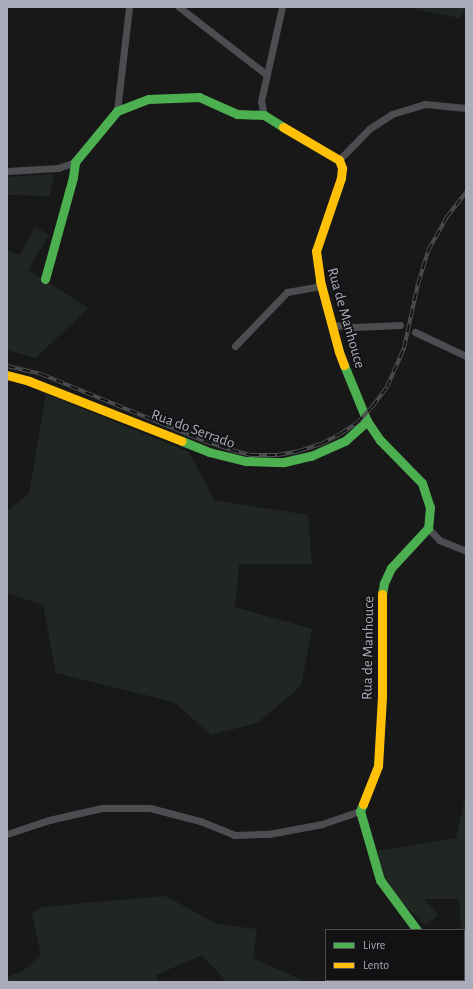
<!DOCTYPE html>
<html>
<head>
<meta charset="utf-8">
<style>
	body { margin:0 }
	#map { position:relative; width:473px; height:989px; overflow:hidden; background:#181818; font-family:"Alegreya Sans",sans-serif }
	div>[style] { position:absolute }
	.green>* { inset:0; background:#202722 }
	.street>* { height:7px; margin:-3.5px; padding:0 3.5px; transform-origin:3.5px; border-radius:3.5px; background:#4c4d51 }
	.fast>* { height:9px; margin:-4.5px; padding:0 4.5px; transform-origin:4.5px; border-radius:4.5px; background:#4caf50 }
	.slow>* { height:9px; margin:-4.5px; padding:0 4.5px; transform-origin:4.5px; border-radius:4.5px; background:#ffc107 }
	.rail>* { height:4px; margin-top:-2px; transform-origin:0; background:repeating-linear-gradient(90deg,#121214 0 8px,#4c4e50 0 16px); box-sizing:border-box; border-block:1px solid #4c4e50 }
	span { translate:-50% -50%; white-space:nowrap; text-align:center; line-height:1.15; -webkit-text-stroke:3.5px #121214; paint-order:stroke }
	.street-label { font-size:15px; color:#a9acb9 }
	.frame { position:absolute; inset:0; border:8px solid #a9acb9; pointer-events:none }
	.legend { position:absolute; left:325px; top:929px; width:140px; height:52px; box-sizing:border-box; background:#121214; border:1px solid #4e5056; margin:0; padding:5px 7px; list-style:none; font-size:12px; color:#a9acb9 }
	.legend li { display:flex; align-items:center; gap:8px; height:20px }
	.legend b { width:20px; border:1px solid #4e5056 }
</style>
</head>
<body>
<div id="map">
	<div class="green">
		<div style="clip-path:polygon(405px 7px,466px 7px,466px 10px,459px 18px)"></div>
		<div style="clip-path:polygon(54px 174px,50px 196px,7px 195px,7px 177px)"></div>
		<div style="clip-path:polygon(35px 227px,49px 235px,28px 270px,88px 308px,36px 358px,7px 350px,7px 251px,20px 255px)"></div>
		<div style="clip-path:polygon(46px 394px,189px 452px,214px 500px,308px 515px,312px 564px,239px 564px,235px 607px,312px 629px,301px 686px,257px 723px,211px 735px,174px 702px,56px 673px,43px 605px,7px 593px,7px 511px,29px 494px)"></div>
		<div style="clip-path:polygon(466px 793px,466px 940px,464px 939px,464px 930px,461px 930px,459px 899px,424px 899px,438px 915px,426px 925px,400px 901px,384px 880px,377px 851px,456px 838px)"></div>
		<div style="clip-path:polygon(165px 896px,217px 924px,257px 929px,253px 958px,306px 982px,227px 982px,202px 955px,156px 975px,159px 982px,7px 982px,7px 977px,22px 972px,41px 955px,32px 914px,42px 907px)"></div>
	</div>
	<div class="street">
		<div style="left:179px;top:7px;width:111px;rotate:37.7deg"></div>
		<div style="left:117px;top:111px;width:105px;rotate:-83.4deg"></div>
		<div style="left:264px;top:115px;width:14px;rotate:-102deg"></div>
		<div style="left:261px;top:101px;width:96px;rotate:-77.4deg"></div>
		<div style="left:339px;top:160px;width:43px;rotate:-45.9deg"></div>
		<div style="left:369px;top:129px;width:27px;rotate:-33deg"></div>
		<div style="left:392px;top:114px;width:34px;rotate:-17deg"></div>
		<div style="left:425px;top:104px;width:41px;rotate:5.6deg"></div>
		<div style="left:7px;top:171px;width:51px;rotate:-3.4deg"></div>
		<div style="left:58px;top:168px;width:18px;rotate:-19deg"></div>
		<div style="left:333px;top:325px;width:22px;rotate:5deg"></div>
		<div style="left:355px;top:327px;width:45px;rotate:-2.5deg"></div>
		<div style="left:415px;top:332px;width:56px;rotate:25.2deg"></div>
		<div style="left:235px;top:346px;width:75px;rotate:-46.1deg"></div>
		<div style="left:287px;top:292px;width:35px;rotate:-10deg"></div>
		<div style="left:428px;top:528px;width:16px;rotate:47deg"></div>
		<div style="left:439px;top:540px;width:29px;rotate:22deg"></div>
		<div style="left:7px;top:834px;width:44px;rotate:-18.4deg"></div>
		<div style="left:49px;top:820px;width:54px;rotate:-12.8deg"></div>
		<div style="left:102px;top:808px;width:48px"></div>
		<div style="left:150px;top:808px;width:52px;rotate:14.6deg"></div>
		<div style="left:200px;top:821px;width:37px;rotate:22deg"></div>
		<div style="left:234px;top:835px;width:35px;rotate:-2deg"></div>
		<div style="left:269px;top:834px;width:54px;rotate:-10.7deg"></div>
		<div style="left:322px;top:824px;width:40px;rotate:-18.9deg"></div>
		<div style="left:460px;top:980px;width:2px;rotate:63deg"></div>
	</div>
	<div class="fast">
		<div style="left:45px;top:279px;width:106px;rotate:-74.6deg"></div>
		<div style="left:73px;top:177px;width:15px;rotate:-82deg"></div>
		<div style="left:75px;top:162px;width:66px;rotate:-50.5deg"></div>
		<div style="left:117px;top:111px;width:33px;rotate:-21deg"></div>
		<div style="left:148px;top:99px;width:51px;rotate:-2.2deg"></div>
		<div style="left:199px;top:97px;width:42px;rotate:24.1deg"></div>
		<div style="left:237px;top:114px;width:27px;rotate:2deg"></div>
		<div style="left:264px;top:115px;width:22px;rotate:32deg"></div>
		<div style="left:344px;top:365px;width:61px;rotate:67.7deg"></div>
		<div style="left:367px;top:421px;width:23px;rotate:56deg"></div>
		<div style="left:380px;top:440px;width:60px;rotate:45.7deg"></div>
		<div style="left:422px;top:483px;width:25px;rotate:72deg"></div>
		<div style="left:430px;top:507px;width:21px;rotate:95deg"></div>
		<div style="left:428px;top:528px;width:54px;rotate:132.8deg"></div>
		<div style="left:391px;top:568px;width:17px;rotate:115deg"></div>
		<div style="left:384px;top:583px;width:11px;rotate:100deg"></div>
		<div style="left:182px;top:441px;width:29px;rotate:22deg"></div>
		<div style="left:209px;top:452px;width:38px;rotate:14deg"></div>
		<div style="left:246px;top:461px;width:38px;rotate:2deg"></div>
		<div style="left:284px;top:462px;width:28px;rotate:-13deg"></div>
		<div style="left:311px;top:456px;width:37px;rotate:-24deg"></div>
		<div style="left:345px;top:441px;width:30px;rotate:-42deg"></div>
		<div style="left:363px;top:804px;width:8px;rotate:113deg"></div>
		<div style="left:360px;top:811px;width:72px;rotate:73.8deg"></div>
		<div style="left:380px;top:880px;width:62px;rotate:53.5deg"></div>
	</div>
	<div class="slow">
		<div style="left:283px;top:127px;width:65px;rotate:30.5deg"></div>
		<div style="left:339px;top:160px;width:9px;rotate:69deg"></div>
		<div style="left:342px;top:168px;width:10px;rotate:96deg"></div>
		<div style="left:341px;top:178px;width:77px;rotate:108.9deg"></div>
		<div style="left:316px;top:251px;width:30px;rotate:82deg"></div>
		<div style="left:320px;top:281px;width:73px;rotate:75deg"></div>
		<div style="left:339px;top:352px;width:14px;rotate:69deg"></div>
		<div style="left:7px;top:375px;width:23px;rotate:15deg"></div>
		<div style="left:29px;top:381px;width:164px;rotate:21.4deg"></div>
		<div style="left:363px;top:804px;width:41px;rotate:-68.5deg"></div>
		<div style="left:378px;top:766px;width:70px;rotate:-86.7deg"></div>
		<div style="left:382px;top:696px;width:102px;rotate:-90deg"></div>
	</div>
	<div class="rail">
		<div style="left:7px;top:366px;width:35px;rotate:13deg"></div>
		<div style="left:41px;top:374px;width:176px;rotate:22.3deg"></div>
		<div style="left:204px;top:441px;width:28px;rotate:18deg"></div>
		<div style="left:231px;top:450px;width:21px;rotate:14deg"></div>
		<div style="left:251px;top:455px;width:26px"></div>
		<div style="left:277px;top:455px;width:22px;rotate:-10deg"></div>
		<div style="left:299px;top:451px;width:23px;rotate:-18deg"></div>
		<div style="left:321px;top:444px;width:21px;rotate:-28deg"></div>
		<div style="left:340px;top:434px;width:20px;rotate:-33deg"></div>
		<div style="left:357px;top:423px;width:22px;rotate:-47deg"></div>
		<div style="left:372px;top:407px;width:25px;rotate:-53deg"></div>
		<div style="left:387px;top:387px;width:43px;rotate:-66.4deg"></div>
		<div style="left:404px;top:348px;width:66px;rotate:-77.7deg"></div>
		<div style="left:418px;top:284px;width:34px;rotate:-73deg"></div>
		<div style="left:428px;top:251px;width:38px;rotate:-61deg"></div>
		<div style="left:446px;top:218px;width:33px;rotate:-52deg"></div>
	</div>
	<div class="street-label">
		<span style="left:346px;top:318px;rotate:74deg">Rua de Manhouce</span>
		<span style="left:193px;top:429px;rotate:20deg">Rua do Serrado</span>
		<span style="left:368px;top:648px;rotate:-89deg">Rua de Manhouce</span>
	</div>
	<div class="frame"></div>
	<ul class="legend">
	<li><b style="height:5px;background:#4caf50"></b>Livre</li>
	<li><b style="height:5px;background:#ffc107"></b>Lento</li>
	</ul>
</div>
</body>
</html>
